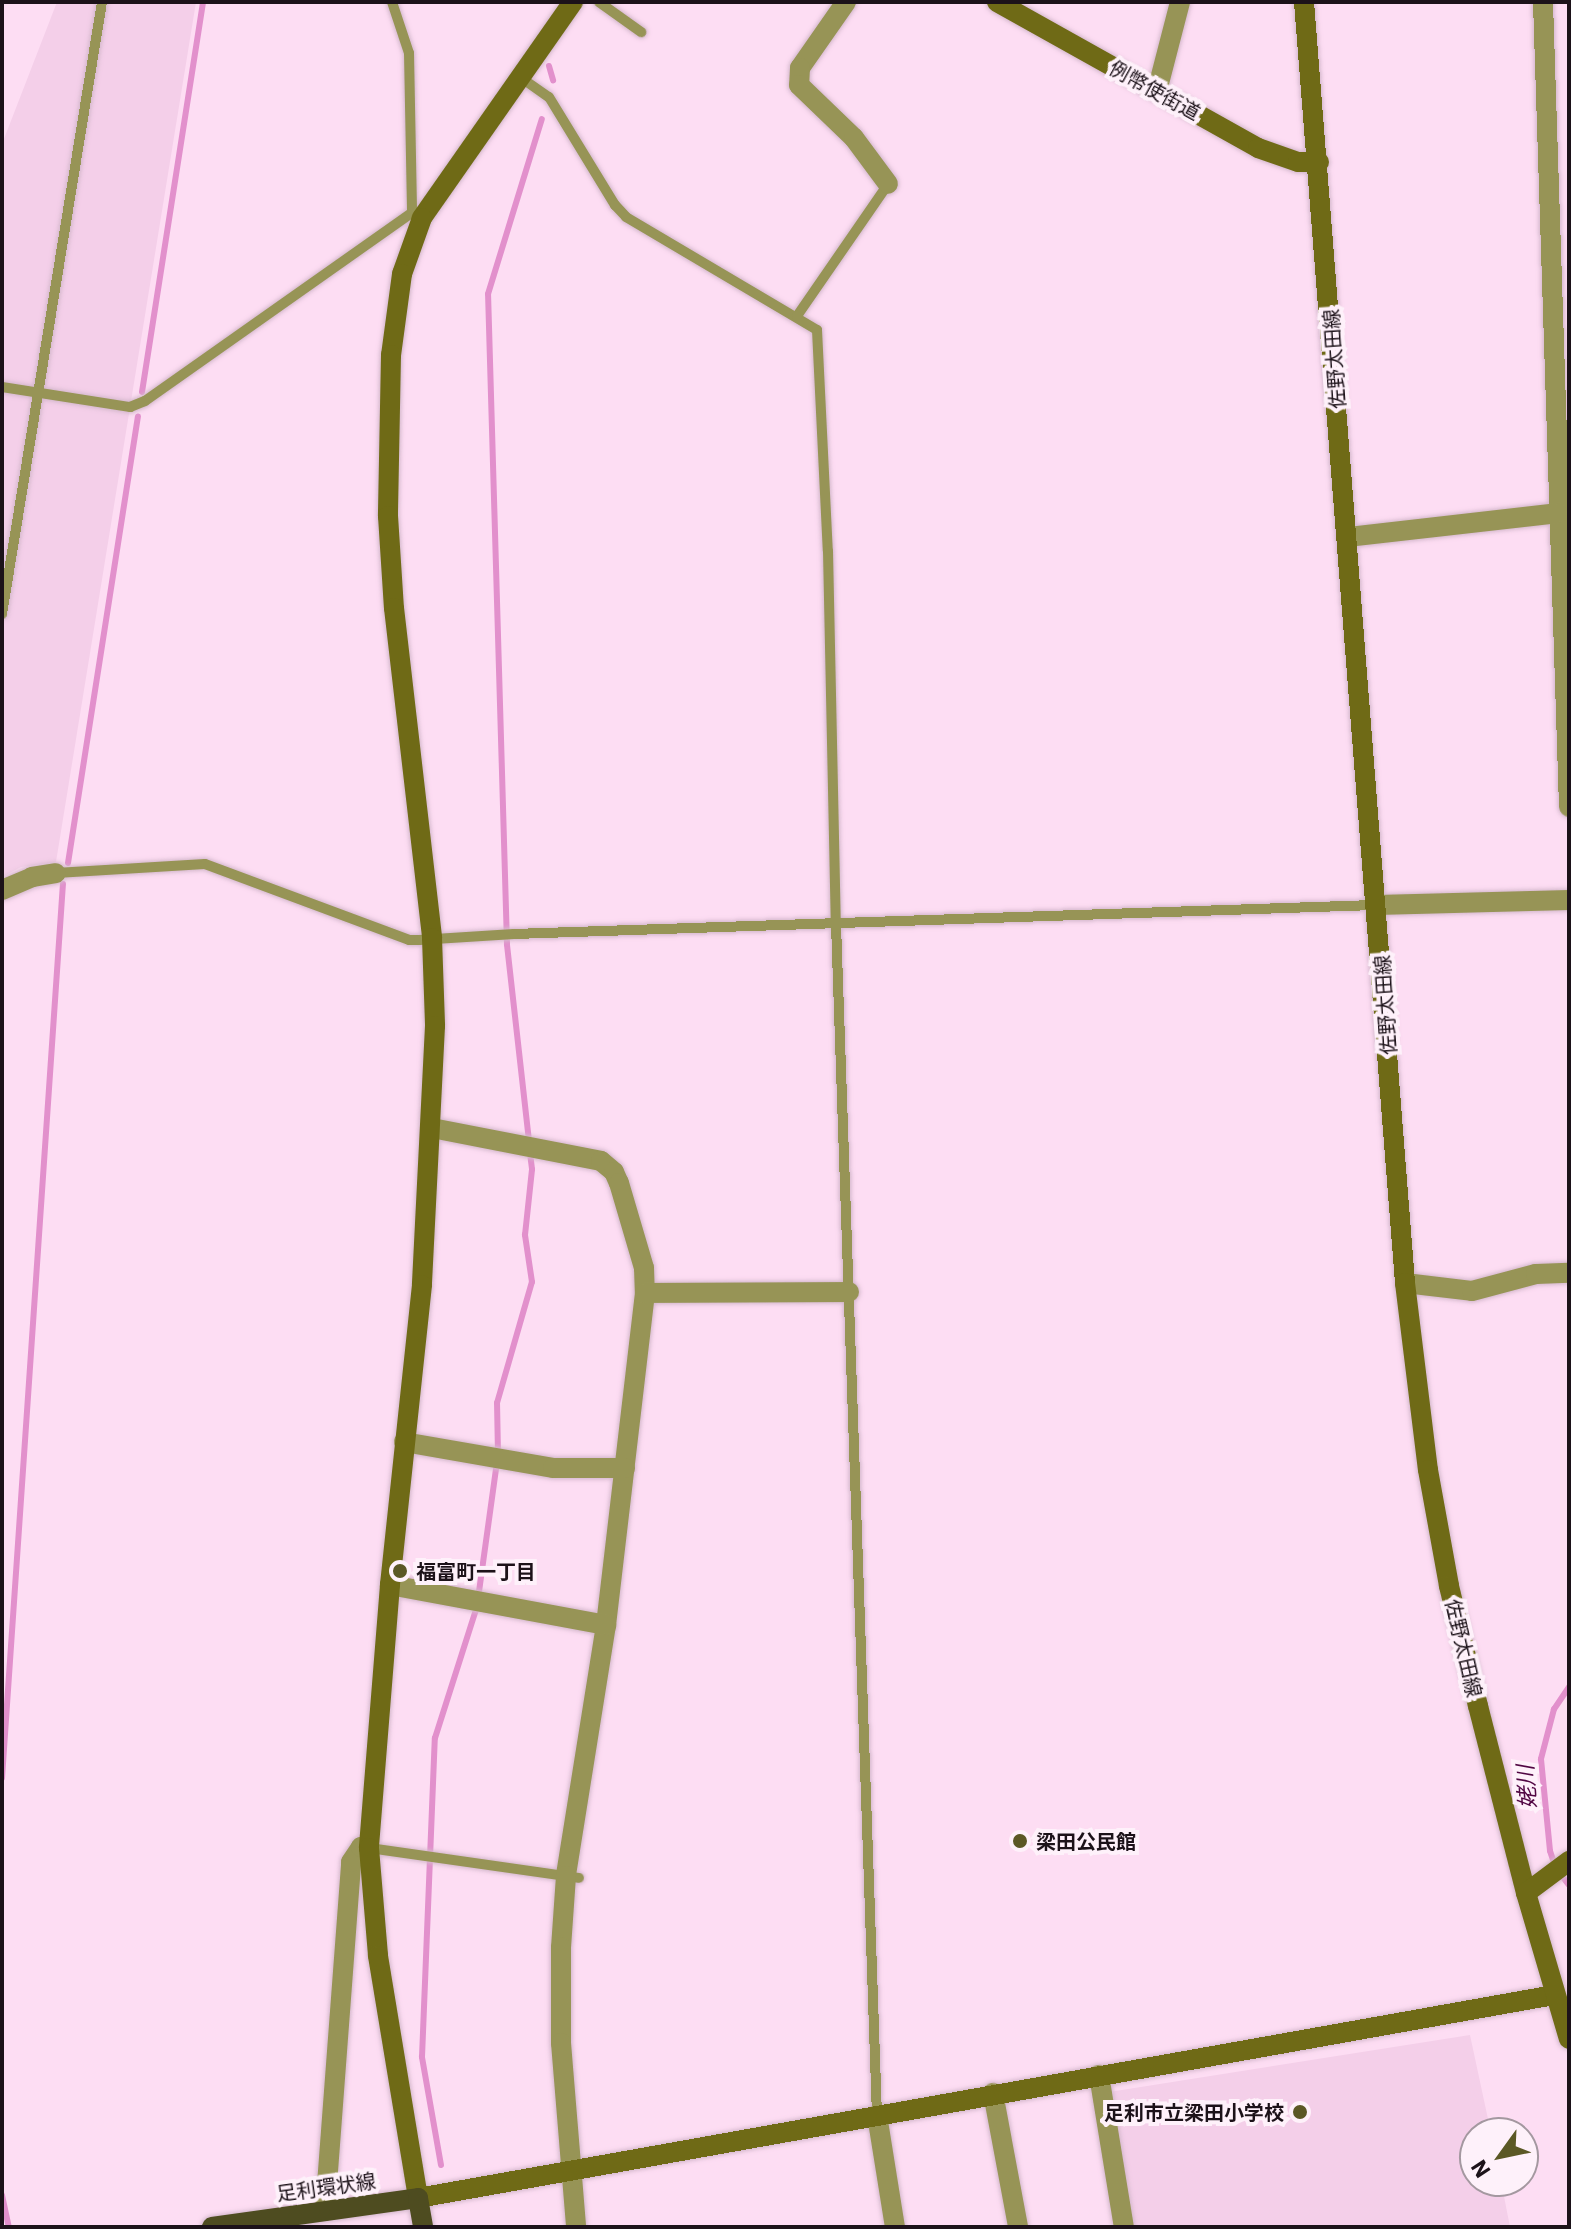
<!DOCTYPE html>
<html>
<head>
<meta charset="utf-8">
<style>
	body { margin:0 }
	#map { position:relative; width:1571px; height:2229px; overflow:hidden; background:#fdddf3; font-family:"IBM Plex Sans","Noto Sans JP",sans-serif }
	div>[style] { position:absolute }
	.built>* { inset:0; background:#f4cfe9 }
	.stream>* { height:6px; margin:-3px; padding:0 3px; transform-origin:3px; border-radius:3px; background:#e290cc }
	.roads { filter:drop-shadow(0 0 2px #d4b8cc) drop-shadow(0 0 2px #d4b8cc) }
	.lane>* { height:10px; margin:-5px; padding:0 5px; transform-origin:5px; border-radius:5px; background:#979456 }
	.street>* { height:20px; margin:-10px; padding:0 10px; transform-origin:10px; border-radius:10px; background:#979456 }
	.secondary>* { height:20px; margin:-10px; padding:0 10px; transform-origin:10px; border-radius:10px; background:#6f6a16 }
	.primary>* { height:20px; margin:-10px; padding:0 10px; transform-origin:10px; border-radius:10px; background:#4e4c20 }
	.dots>* { width:22px; height:22px; translate:-50% -50%; box-sizing:border-box; border:4px solid #fef1fa; border-radius:50% }
	span { translate:-50% -50%; white-space:nowrap; text-align:center; line-height:1.15; -webkit-text-stroke:8px #fef1fa; paint-order:stroke }
	.street-label { font-size:20px; color:#1c1219 }
	.poi-label { font-size:20px; color:#1c1219; font-weight:700 }
	.left { translate:0 -50%; text-align:left }
	.right { translate:-100% -50%; text-align:right }
	.water-label { font-size:22px; color:#510643; font-style:italic }
	.frame { position:absolute; inset:0; border:4px solid #1c1219; pointer-events:none }
	.north { position:absolute; left:1459px; top:2117px; width:80px; height:80px; box-sizing:border-box; background:#fef1fa; border:2px solid #a498a0; border-radius:50%; rotate:237deg; font-size:22px; font-weight:700; line-height:32px; text-align:center; color:#1c1219 }
	.north::after { content:''; display:block; margin:auto; width:28px; height:36px; background:#5b5825; clip-path:polygon(50% 0,100% 100%,50% 72%,0 100%) }
</style>
</head>
<body>
<div id="map">
	<div class="built">
		<div style="clip-path:polygon(57px 2px,196px 2px,56px 862px,21px 867px,2px 877px,2px 144px)"></div>
		<div style="clip-path:polygon(1470px 2035px,1491px 2133px,1475px 2133px,1475px 2181px,1501px 2181px,1510px 2227px,1131px 2227px,1109px 2092px)"></div>
	</div>
	<div class="stream">
		<div style="left:549px;top:66px;width:15px;rotate:74deg"></div>
		<div style="left:142px;top:392px;width:395px;rotate:-81.1deg"></div>
		<div style="left:68px;top:863px;width:452px;rotate:-81.1deg"></div>
		<div style="left:529px;top:1141px;width:198px;rotate:-96.4deg"></div>
		<div style="left:507px;top:944px;width:650px;rotate:-91.67deg"></div>
		<div style="left:488px;top:294px;width:183px;rotate:-72.9deg"></div>
		<div style="left:1569px;top:1687px;width:27px;rotate:124deg"></div>
		<div style="left:1554px;top:1709px;width:52px;rotate:104.6deg"></div>
		<div style="left:1541px;top:1759px;width:92px;rotate:84.4deg"></div>
		<div style="left:1550px;top:1851px;width:18px;rotate:71deg"></div>
		<div style="left:1556px;top:1868px;width:21px;rotate:53deg"></div>
		<div style="left:2px;top:1778px;width:896px;rotate:-86.1deg"></div>
		<div style="left:441px;top:2165px;width:110px;rotate:-100deg"></div>
		<div style="left:422px;top:2057px;width:319px;rotate:-87.7deg"></div>
		<div style="left:435px;top:1738px;width:139px;rotate:-72.3deg"></div>
		<div style="left:477px;top:1606px;width:153px;rotate:-82.1deg"></div>
		<div style="left:498px;top:1454px;width:51px;rotate:-91.1deg"></div>
		<div style="left:497px;top:1403px;width:126px;rotate:-73.9deg"></div>
		<div style="left:532px;top:1282px;width:48px;rotate:-98.5deg"></div>
		<div style="left:525px;top:1235px;width:66px;rotate:-83.9deg"></div>
		<div style="left:532px;top:1169px;width:16px;rotate:-97deg"></div>
		<div style="left:2px;top:2195px;width:33px;rotate:78deg"></div>
	</div>
	<div class="roads">
		<div class="lane">
			<div style="left:392px;top:2px;width:54px;rotate:71.6deg"></div>
			<div style="left:409px;top:53px;width:160px;rotate:88.9deg"></div>
			<div style="left:599px;top:2px;width:52px;rotate:35.5deg"></div>
			<div style="left:520px;top:77px;width:35px;rotate:35deg"></div>
			<div style="left:549px;top:97px;width:127px;rotate:58.6deg"></div>
			<div style="left:615px;top:205px;width:16px;rotate:47deg"></div>
			<div style="left:626px;top:217px;width:222px;rotate:30.6deg"></div>
			<div style="left:817px;top:330px;width:221px;rotate:87.2deg"></div>
			<div style="left:828px;top:551px;width:373px;rotate:88.8deg"></div>
			<div style="left:836px;top:924px;width:1192px;rotate:88.03deg"></div>
			<div style="left:797px;top:316px;width:160px;rotate:-55.4deg"></div>
			<div style="left:2px;top:387px;width:130px;rotate:8.9deg"></div>
			<div style="left:130px;top:407px;width:16px;rotate:-22deg"></div>
			<div style="left:145px;top:401px;width:327px;rotate:-35.2deg"></div>
			<div style="left:2px;top:614px;width:620px;rotate:-80.72deg"></div>
			<div style="left:56px;top:873px;width:149px;rotate:-3.5deg"></div>
			<div style="left:205px;top:864px;width:218px;rotate:20.4deg"></div>
			<div style="left:409px;top:940px;width:10px"></div>
			<div style="left:419px;top:940px;width:95px;rotate:-3.6deg"></div>
			<div style="left:514px;top:934px;width:861px;rotate:-1.93deg"></div>
			<div style="left:369px;top:1848px;width:212px;rotate:8.1deg"></div>
		</div>
		<div class="street">
			<div style="left:846px;top:2px;width:80px;rotate:124.9deg"></div>
			<div style="left:800px;top:68px;width:17px;rotate:93deg"></div>
			<div style="left:799px;top:85px;width:76px;rotate:43.9deg"></div>
			<div style="left:854px;top:138px;width:57px;rotate:53.5deg"></div>
			<div style="left:1543px;top:2px;width:805px;rotate:88.15deg"></div>
			<div style="left:1157px;top:91px;width:92px;rotate:-75.5deg"></div>
			<div style="left:1348px;top:537px;width:211px;rotate:-6.5deg"></div>
			<div style="left:2px;top:890px;width:33px;rotate:-23deg"></div>
			<div style="left:32px;top:877px;width:24px;rotate:-9deg"></div>
			<div style="left:1377px;top:905px;width:192px;rotate:-1.5deg"></div>
			<div style="left:432px;top:1128px;width:172px;rotate:11deg"></div>
			<div style="left:601px;top:1161px;width:17px;rotate:40deg"></div>
			<div style="left:614px;top:1172px;width:12px;rotate:66deg"></div>
			<div style="left:619px;top:1183px;width:89px;rotate:73.6deg"></div>
			<div style="left:644px;top:1268px;width:25px;rotate:88deg"></div>
			<div style="left:645px;top:1293px;width:334px;rotate:96.7deg"></div>
			<div style="left:606px;top:1625px;width:254px;rotate:99.1deg"></div>
			<div style="left:566px;top:1876px;width:71px;rotate:94deg"></div>
			<div style="left:561px;top:1947px;width:96px;rotate:90deg"></div>
			<div style="left:561px;top:2043px;width:185px;rotate:85.3deg"></div>
			<div style="left:1405px;top:1283px;width:67px;rotate:6.8deg"></div>
			<div style="left:1472px;top:1291px;width:66px;rotate:-14.9deg"></div>
			<div style="left:1536px;top:1274px;width:33px;rotate:-2deg"></div>
			<div style="left:645px;top:1293px;width:204px;rotate:-0.3deg"></div>
			<div style="left:404px;top:1442px;width:151px;rotate:9.9deg"></div>
			<div style="left:553px;top:1468px;width:72px"></div>
			<div style="left:390px;top:1585px;width:220px;rotate:10.5deg"></div>
			<div style="left:1099px;top:2075px;width:154px;rotate:80.7deg"></div>
			<div style="left:993px;top:2093px;width:136px;rotate:79.4deg"></div>
			<div style="left:877px;top:2115px;width:113px;rotate:80.9deg"></div>
			<div style="left:325px;top:2211px;width:350px;rotate:-85.7deg"></div>
			<div style="left:351px;top:1862px;width:18px;rotate:-56deg"></div>
			<div style="left:361px;top:1847px;width:8px;rotate:7deg"></div>
		</div>
		<div class="secondary">
			<div style="left:573px;top:2px;width:264px;rotate:125deg"></div>
			<div style="left:422px;top:218px;width:59px;rotate:109.7deg"></div>
			<div style="left:402px;top:274px;width:82px;rotate:97.7deg"></div>
			<div style="left:391px;top:355px;width:161px;rotate:91.1deg"></div>
			<div style="left:388px;top:516px;width:92px;rotate:86.3deg"></div>
			<div style="left:394px;top:608px;width:332px;rotate:83.4deg"></div>
			<div style="left:432px;top:938px;width:88px;rotate:88deg"></div>
			<div style="left:435px;top:1026px;width:259px;rotate:92.9deg"></div>
			<div style="left:422px;top:1285px;width:302px;rotate:96.1deg"></div>
			<div style="left:390px;top:1585px;width:264px;rotate:94.6deg"></div>
			<div style="left:369px;top:1848px;width:108px;rotate:85.2deg"></div>
			<div style="left:378px;top:1956px;width:245px;rotate:80.6deg"></div>
			<div style="left:418px;top:2198px;width:1154px;rotate:-10.13deg"></div>
			<div style="left:997px;top:2px;width:299px;rotate:29.2deg"></div>
			<div style="left:1258px;top:148px;width:42px;rotate:19.3deg"></div>
			<div style="left:1298px;top:162px;width:21px"></div>
			<div style="left:1304px;top:2px;width:1285px;rotate:85.49deg"></div>
			<div style="left:1405px;top:1283px;width:188px;rotate:83deg"></div>
			<div style="left:1428px;top:1470px;width:118px;rotate:79.7deg"></div>
			<div style="left:1449px;top:1586px;width:123px;rotate:76.4deg"></div>
			<div style="left:1478px;top:1706px;width:193px;rotate:75.6deg"></div>
			<div style="left:1526px;top:1893px;width:152px;rotate:73.6deg"></div>
			<div style="left:1526px;top:1893px;width:54px;rotate:-36.7deg"></div>
		</div>
		<div class="primary">
			<div style="left:212px;top:2227px;width:208px;rotate:-8deg"></div>
			<div style="left:418px;top:2198px;width:29px;rotate:80deg"></div>
		</div>
	</div>
	<div class="dots">
		<div style="left:400px;top:1571px;background:#5b5825"></div>
		<div style="left:1020px;top:1841px;background:#5b5825"></div>
		<div style="left:1300px;top:2112px;background:#5b5825"></div>
	</div>
	<div class="street-label">
		<span style="left:1155px;top:90px;rotate:29deg">例幣使街道</span>
		<span style="left:1334px;top:359px;rotate:-94deg">佐野太田線</span>
		<span style="left:1385px;top:1005px;rotate:-94deg">佐野太田線</span>
		<span style="left:1464px;top:1648px;rotate:77deg">佐野太田線</span>
		<span style="left:326px;top:2187px;rotate:-8deg">足利環状線</span>
	</div>
	<div class="poi-label">
		<span class="left" style="left:416px;top:1571px">福富町一丁目</span>
		<span class="left" style="left:1036px;top:1841px">梁田公民館</span>
		<span class="right" style="left:1284px;top:2112px">足利市立梁田小学校</span>
	</div>
	<div class="water-label">
		<span style="left:1526px;top:1787px;rotate:-94deg">姥川</span>
	</div>
	<div class="frame"></div>
	<div class="north">N</div>
</div>
</body>
</html>
